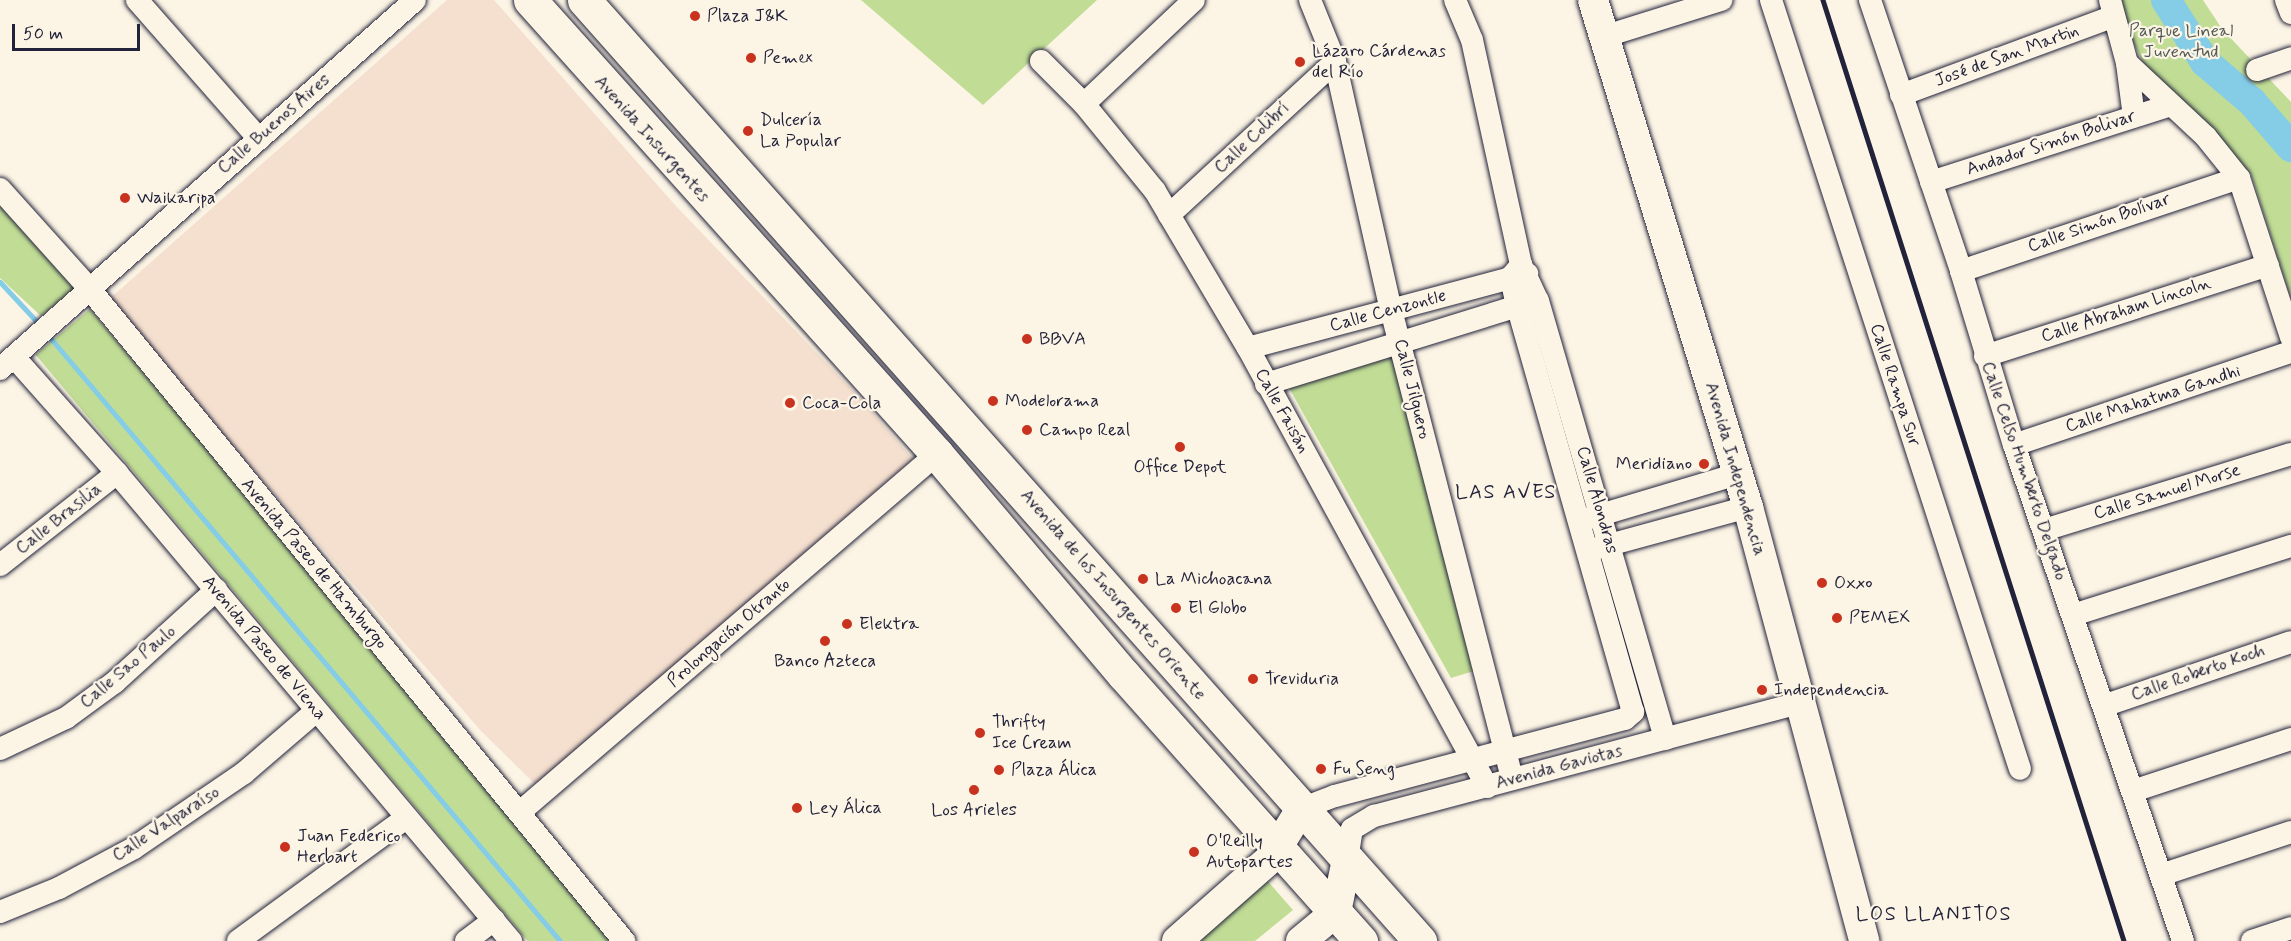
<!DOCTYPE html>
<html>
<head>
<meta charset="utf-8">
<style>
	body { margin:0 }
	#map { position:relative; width:2291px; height:941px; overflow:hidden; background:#fcf5e5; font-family:Mynerve,sans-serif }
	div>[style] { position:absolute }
	.built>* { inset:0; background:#f5e0cf }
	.green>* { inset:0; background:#c1dd95; transform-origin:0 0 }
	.stream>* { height:5px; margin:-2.5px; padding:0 2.5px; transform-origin:2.5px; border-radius:2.5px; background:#85cce6 }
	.river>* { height:30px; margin:-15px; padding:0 15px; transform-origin:15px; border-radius:15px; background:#85cce6 }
	.roads { filter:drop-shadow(0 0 2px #22223b) drop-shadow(0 0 2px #22223b) }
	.minor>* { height:22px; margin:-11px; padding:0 11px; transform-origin:11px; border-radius:11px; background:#fcf5e5 }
	.major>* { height:30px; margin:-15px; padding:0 15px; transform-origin:15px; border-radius:15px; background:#fcf5e5 }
	.highway>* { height:33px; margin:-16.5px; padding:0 16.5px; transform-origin:16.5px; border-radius:16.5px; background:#fcf5e5 }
	.rail>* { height:4.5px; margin:-2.25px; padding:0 2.25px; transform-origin:2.25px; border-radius:2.25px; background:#22223b }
	.dots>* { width:16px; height:16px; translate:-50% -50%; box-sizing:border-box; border:3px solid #fcf5e5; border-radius:50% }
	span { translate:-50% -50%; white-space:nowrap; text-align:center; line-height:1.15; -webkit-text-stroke:4.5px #fcf5e5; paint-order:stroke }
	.poi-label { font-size:18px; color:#22223b }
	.left { translate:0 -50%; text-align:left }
	.right { translate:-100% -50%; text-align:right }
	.park-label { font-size:18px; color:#525a56 }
	.street-label { font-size:18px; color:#22223b }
	.neighbourhood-label { font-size:20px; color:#22223b; letter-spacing:1.5px }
	.scale { position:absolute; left:12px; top:24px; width:128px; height:27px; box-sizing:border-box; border:3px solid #22223b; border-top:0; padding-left:8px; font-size:18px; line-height:21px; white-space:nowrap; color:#22223b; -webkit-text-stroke:4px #fcf5e5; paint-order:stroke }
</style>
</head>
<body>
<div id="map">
	<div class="built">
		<div style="clip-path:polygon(447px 0,494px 0,675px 205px,859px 397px,913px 459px,538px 787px,481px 731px,107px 301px)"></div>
	</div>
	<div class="green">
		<div style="clip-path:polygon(861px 0,1097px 0,983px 105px)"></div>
		<div style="clip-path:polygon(2119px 0,2203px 0,2222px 29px,2291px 102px,2291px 299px,2251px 174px,2144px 65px,2126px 28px)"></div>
		<div style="clip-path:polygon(0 199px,78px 286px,41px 316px,0 278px)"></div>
		<div style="left:90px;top:309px;width:822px;height:71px;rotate:50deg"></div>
		<div style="clip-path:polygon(1392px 355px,1474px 671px,1451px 678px,1288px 386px)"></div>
		<div style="clip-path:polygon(1264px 877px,1293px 910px,1255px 941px,1196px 941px)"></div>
	</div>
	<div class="stream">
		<div style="left:0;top:282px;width:59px;rotate:47.1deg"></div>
		<div style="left:47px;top:334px;width:795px;rotate:49.8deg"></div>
	</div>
	<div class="river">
		<div style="left:2166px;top:0;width:73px;rotate:57.8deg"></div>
		<div style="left:2205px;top:62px;width:62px;rotate:40.4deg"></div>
		<div style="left:2252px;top:102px;width:60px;rotate:49.1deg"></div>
	</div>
	<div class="roads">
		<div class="minor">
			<div style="left:137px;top:0;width:185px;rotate:48.7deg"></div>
			<div style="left:1310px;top:0;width:67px;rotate:68deg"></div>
			<div style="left:1335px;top:62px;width:254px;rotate:77.3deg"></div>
			<div style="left:1391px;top:310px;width:484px;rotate:75.5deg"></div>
			<div style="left:1455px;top:0;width:43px;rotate:67deg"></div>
			<div style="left:1472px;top:40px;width:230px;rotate:77.7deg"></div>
			<div style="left:1521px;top:265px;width:40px;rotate:65deg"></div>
			<div style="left:1538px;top:301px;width:456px;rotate:73.8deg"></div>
			<div style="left:1771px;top:0;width:808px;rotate:72.06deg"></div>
			<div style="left:1870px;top:0;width:286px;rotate:71.4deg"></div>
			<div style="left:1961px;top:271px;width:182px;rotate:73.1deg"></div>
			<div style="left:2014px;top:445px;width:524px;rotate:71.18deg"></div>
			<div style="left:2110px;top:0;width:65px;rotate:74.9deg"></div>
			<div style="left:2127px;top:63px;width:108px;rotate:43.1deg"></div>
			<div style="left:2206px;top:137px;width:53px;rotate:51.2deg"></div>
			<div style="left:2239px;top:178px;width:167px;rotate:71.9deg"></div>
			<div style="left:2286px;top:0;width:14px;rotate:69deg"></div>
			<div style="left:1606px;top:36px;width:121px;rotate:-17.4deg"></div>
			<div style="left:1041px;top:61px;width:61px;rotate:45deg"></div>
			<div style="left:1084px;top:104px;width:112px;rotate:50.8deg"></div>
			<div style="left:1155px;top:191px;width:182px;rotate:59.4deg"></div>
			<div style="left:1248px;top:348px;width:500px;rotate:61.4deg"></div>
			<div style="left:2127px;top:63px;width:54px;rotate:82.6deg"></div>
			<div style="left:2257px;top:70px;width:36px;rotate:-19deg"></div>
			<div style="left:1901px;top:95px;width:225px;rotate:-20.3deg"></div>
			<div style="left:1084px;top:104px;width:151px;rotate:-43.4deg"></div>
			<div style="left:1931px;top:182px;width:252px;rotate:-17.8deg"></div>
			<div style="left:0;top:189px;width:132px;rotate:48.1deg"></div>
			<div style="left:88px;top:287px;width:846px;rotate:50.66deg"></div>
			<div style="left:1169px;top:215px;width:226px;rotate:-42.7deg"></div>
			<div style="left:1961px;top:271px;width:293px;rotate:-18.5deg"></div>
			<div style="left:1248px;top:348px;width:289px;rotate:-14.9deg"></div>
			<div style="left:1985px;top:356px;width:297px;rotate:-17.8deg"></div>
			<div style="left:14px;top:357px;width:155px;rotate:48.4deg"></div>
			<div style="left:117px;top:473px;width:612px;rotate:49.91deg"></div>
			<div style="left:0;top:369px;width:555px;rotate:-41.64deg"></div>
			<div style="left:1266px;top:384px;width:277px;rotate:-17.2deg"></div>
			<div style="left:2014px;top:445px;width:292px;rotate:-18.6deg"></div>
			<div style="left:1590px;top:518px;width:154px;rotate:-16.6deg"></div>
			<div style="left:2044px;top:530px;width:258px;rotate:-17.1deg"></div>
			<div style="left:1598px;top:548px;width:156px;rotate:-15.3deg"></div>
			<div style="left:0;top:565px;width:149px;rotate:-38.2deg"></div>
			<div style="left:2073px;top:615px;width:229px;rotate:-17.6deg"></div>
			<div style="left:2106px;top:705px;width:195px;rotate:-18.8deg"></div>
			<div style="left:0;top:749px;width:73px;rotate:-25.2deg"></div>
			<div style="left:66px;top:718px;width:61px;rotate:-36.3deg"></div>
			<div style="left:115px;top:682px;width:137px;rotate:-42.3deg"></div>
			<div style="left:2133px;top:791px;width:166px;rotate:-18.2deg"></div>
			<div style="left:1301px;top:809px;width:36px;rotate:-21deg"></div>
			<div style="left:1335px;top:796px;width:300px;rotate:-14.9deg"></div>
			<div style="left:1625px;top:719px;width:11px;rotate:-41deg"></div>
			<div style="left:1633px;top:712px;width:422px;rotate:-105.9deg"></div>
			<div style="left:1517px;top:306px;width:30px;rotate:-102deg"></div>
			<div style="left:1511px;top:277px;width:16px;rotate:-50deg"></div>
			<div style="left:520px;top:812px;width:550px;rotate:-40.65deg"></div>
			<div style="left:1347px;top:860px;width:31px;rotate:-81deg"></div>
			<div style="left:1352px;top:829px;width:26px;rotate:-31deg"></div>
			<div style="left:1374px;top:816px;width:440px;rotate:-14.9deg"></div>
			<div style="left:2161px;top:875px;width:137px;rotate:-18.3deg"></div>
			<div style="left:0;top:912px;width:64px;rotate:-22.1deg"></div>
			<div style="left:59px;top:888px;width:85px;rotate:-28.1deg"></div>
			<div style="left:134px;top:848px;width:133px;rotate:-34.3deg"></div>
			<div style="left:244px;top:773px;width:95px;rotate:-40.7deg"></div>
			<div style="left:238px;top:941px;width:208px;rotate:-36.2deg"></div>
			<div style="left:466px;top:941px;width:35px;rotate:-37deg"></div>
			<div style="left:2252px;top:941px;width:41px;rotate:-18.4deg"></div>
		</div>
		<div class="major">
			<div style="left:1593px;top:0;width:530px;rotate:73deg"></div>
			<div style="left:1748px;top:507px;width:449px;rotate:75deg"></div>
			<div style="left:1177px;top:941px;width:125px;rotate:-41.4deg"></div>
			<div style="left:1271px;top:858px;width:57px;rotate:-58.5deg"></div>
			<div style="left:1301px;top:941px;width:45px;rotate:-39.6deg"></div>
			<div style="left:1336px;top:912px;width:53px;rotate:-78.1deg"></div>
		</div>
		<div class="highway">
			<div style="left:530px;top:0;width:610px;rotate:48.12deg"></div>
			<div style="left:937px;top:454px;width:288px;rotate:49.8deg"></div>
			<div style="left:1123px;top:674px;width:358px;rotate:48.3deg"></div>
			<div style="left:584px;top:0;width:1259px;rotate:48.38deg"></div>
		</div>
	</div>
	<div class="rail">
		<div style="left:1823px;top:0;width:988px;rotate:72.26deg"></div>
	</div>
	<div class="dots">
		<div style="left:695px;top:16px;background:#c8321e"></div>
		<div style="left:751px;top:58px;background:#c8321e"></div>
		<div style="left:1300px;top:62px;background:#c8321e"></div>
		<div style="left:748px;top:131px;background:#c8321e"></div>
		<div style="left:125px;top:198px;background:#c8321e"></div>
		<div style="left:1027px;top:339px;background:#c8321e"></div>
		<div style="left:993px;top:401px;background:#c8321e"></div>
		<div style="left:790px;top:403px;background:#c8321e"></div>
		<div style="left:1027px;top:430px;background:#c8321e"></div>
		<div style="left:1180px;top:447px;background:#c8321e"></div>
		<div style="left:1704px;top:464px;background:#c8321e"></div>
		<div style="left:1143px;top:579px;background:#c8321e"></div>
		<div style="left:1822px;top:583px;background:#c8321e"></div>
		<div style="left:1176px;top:608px;background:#c8321e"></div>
		<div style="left:1837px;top:618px;background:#c8321e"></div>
		<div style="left:847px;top:624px;background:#c8321e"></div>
		<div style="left:825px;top:641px;background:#c8321e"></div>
		<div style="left:1253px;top:679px;background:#c8321e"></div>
		<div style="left:1762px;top:690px;background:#c8321e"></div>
		<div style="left:980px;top:733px;background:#c8321e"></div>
		<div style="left:1321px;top:769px;background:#c8321e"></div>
		<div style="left:999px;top:770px;background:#c8321e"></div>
		<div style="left:974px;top:790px;background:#c8321e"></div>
		<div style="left:797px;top:808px;background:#c8321e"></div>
		<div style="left:285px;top:847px;background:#c8321e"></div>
		<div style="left:1194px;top:852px;background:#c8321e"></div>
	</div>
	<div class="poi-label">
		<span class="left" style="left:707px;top:16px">Plaza J&amp;K</span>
		<span class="left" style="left:1312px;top:62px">Lázaro Cárdenas<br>del Río</span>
		<span class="left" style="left:763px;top:58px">Pemex</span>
		<span class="left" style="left:760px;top:131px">Dulcería<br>La Popular</span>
		<span class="left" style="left:137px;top:198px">Waikaripa</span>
		<span class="left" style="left:1039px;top:339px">BBVA</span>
		<span class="left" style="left:1005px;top:401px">Modelorama</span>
		<span class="left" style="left:802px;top:403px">Coca-Cola</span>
		<span class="left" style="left:1039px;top:430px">Campo Real</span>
		<span class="right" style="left:1692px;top:464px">Meridiano</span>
		<span style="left:1180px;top:467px">Office Depot</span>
		<span class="left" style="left:1155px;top:579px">La Michoacana</span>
		<span class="left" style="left:1834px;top:583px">Oxxo</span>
		<span class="left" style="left:1188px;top:608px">El Globo</span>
		<span class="left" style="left:1849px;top:618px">PEMEX</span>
		<span class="left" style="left:859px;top:624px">Elektra</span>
		<span style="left:825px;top:661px">Banco Azteca</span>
		<span class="left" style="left:1265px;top:679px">Treviduria</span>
		<span class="left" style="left:1774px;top:690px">Independencia</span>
		<span class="left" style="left:992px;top:733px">Thrifty<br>Ice Cream</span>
		<span class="left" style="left:1333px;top:769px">Fu Seng</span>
		<span class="left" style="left:1011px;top:770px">Plaza Álica</span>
		<span class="left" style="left:809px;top:808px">Ley Álica</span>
		<span style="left:974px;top:810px">Los Arieles</span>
		<span class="left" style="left:297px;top:847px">Juan Federico<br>Herbart</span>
		<span class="left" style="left:1206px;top:852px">O'Reilly<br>Autopartes</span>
	</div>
	<div class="park-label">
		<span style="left:2181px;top:42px">Parque Lineal<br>Juventud</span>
	</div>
	<div class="street-label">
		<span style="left:2007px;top:56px;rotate:-20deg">José de San Martin</span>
		<span style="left:274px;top:124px;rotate:-41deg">Calle Buenos Aires</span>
		<span style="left:1252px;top:138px;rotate:-43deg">Calle Colibrí</span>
		<span style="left:652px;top:139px;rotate:48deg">Avenida Insurgentes</span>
		<span style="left:2051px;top:143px;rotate:-18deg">Andador Simón Bolivar</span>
		<span style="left:2099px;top:223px;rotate:-19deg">Calle Simón Bolívar</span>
		<span style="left:2126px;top:310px;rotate:-18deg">Calle Abraham Lincoln</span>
		<span style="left:1388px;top:311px;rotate:-15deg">Calle Cenzontle</span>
		<span style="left:1895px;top:385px;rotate:72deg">Calle Rampa Sur</span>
		<span style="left:1412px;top:389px;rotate:76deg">Calle Jilguero</span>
		<span style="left:2153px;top:399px;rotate:-18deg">Calle Mahatma Gandhi</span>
		<span style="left:1282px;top:411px;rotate:61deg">Calle Faisán</span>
		<span style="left:1735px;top:469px;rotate:74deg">Avenida Independencia</span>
		<span style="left:2024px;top:471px;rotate:71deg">Calle Celso Humberto Delgado</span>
		<span style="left:2167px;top:492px;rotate:-17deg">Calle Samuel Morse</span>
		<span style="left:1597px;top:500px;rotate:74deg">Calle Alondras</span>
		<span style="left:59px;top:519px;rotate:-38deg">Calle Brasilia</span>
		<span style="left:314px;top:564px;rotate:50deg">Avenida Paseo de Hamburgo</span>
		<span style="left:1113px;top:595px;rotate:49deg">Avenida de los Insurgentes Oriente</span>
		<span style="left:729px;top:633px;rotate:-41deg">Prolongación Otranto</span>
		<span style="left:264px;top:648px;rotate:50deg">Avenida Paseo de Viena</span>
		<span style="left:128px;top:667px;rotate:-40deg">Calle Sao Paulo</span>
		<span style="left:2198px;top:673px;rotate:-19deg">Calle Roberto Koch</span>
		<span style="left:1559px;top:767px;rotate:-15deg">Avenida Gaviotas</span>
		<span style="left:166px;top:824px;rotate:-33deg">Calle Valparaíso</span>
	</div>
	<div class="neighbourhood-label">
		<span style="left:1506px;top:492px">LAS AVES</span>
		<span style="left:1934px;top:914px">LOS LLANITOS</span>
	</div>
	<div class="scale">50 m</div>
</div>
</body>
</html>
